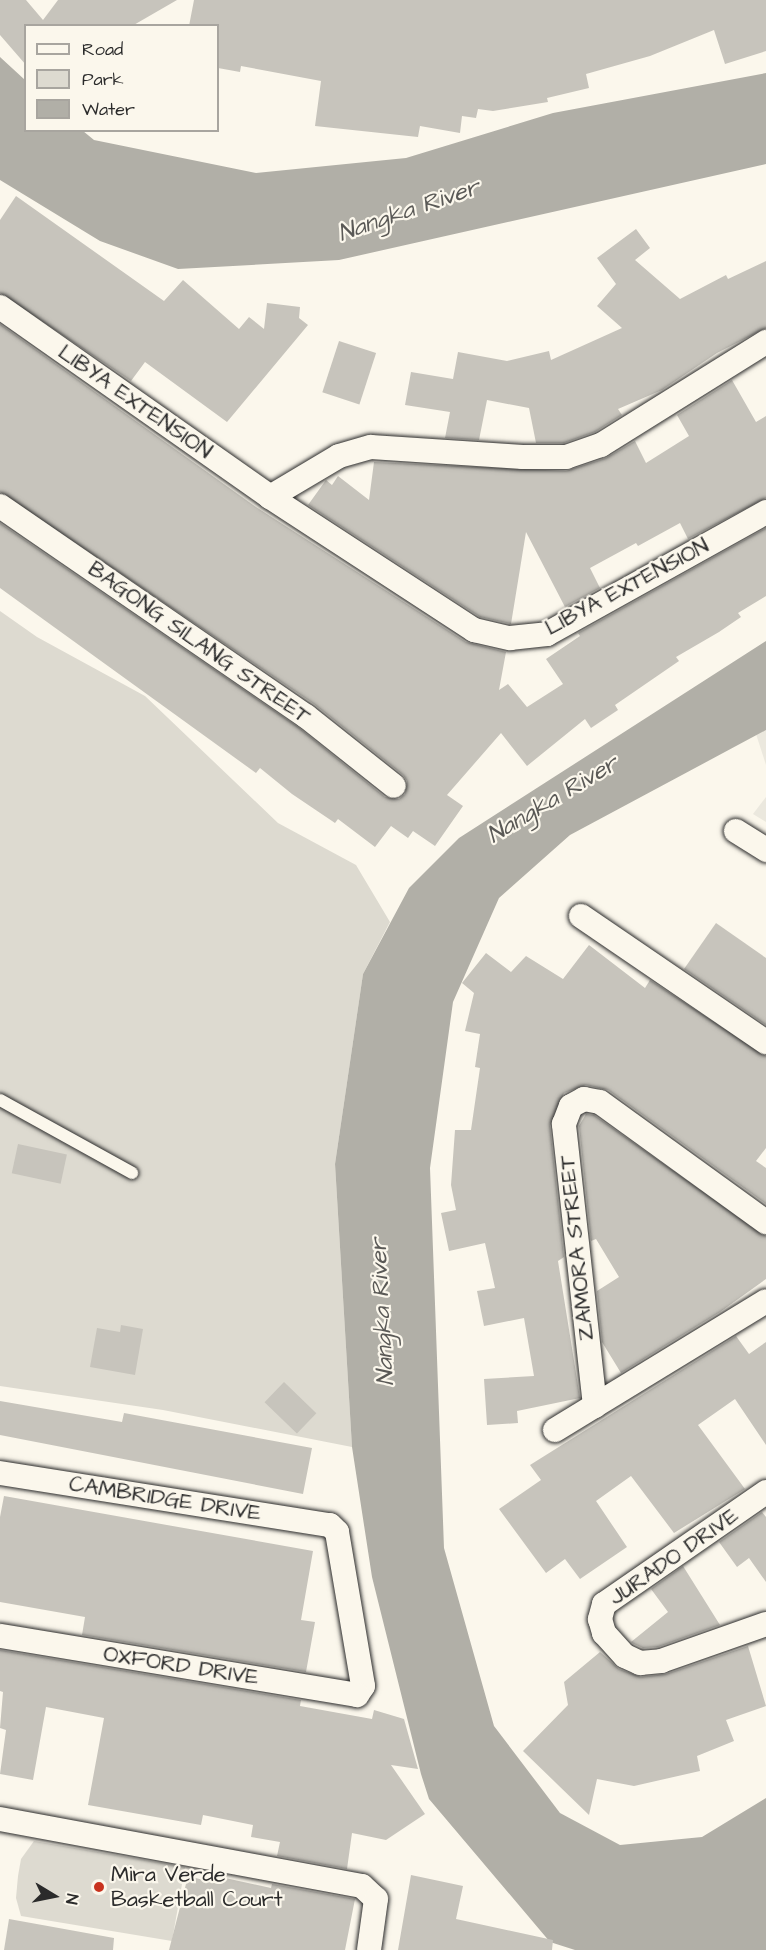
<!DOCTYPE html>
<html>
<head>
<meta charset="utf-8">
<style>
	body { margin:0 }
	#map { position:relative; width:766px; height:1950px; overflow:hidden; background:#fbf7ec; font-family:"Architects Daughter",sans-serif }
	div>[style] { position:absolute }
	.built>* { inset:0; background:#ebe8de }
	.green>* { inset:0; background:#dddad0 }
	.water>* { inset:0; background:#b1afa7 }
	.building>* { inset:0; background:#c7c4bc; transform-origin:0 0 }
	.roads { filter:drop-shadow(0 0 2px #2b2b2b) drop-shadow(0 0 2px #2b2b2b) }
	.service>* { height:12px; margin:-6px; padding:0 6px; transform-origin:6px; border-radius:6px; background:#fbf7ec }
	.minor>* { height:24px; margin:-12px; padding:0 12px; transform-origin:12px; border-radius:12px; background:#fbf7ec }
	.dots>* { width:16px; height:16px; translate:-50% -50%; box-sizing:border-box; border:3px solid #fbf7ec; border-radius:50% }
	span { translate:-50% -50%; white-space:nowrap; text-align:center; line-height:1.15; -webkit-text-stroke:4.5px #fbf7ec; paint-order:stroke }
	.street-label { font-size:22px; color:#2b2b2b }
	.poi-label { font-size:22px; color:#2b2b2b }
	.left { translate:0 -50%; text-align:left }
	.water-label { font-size:24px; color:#5a5956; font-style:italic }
	.legend { position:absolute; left:24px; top:24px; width:195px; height:108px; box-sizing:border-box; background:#fbf7ec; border:2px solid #a8a59f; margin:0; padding:8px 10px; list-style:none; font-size:18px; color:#2b2b2b }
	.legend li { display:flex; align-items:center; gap:12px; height:30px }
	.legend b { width:30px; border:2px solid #a8a59f }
	.north { position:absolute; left:24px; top:1866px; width:60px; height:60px; -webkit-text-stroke:4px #fbf7ec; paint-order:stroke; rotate:100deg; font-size:16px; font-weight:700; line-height:24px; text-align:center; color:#2b2b2b }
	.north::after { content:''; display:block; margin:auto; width:21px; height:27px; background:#2b2b2b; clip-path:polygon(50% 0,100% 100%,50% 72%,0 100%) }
</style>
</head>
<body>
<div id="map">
	<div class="built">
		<div style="clip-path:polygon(766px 730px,766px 765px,756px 734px)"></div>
		<div style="clip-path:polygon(766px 797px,766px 822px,753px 814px)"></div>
	</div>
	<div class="green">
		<div style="clip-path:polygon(0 611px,37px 637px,145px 696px,278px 823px,356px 865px,390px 922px,363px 974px,335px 1164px,352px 1447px,163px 1410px,0 1386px)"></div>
		<div style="clip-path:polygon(34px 1841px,185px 1867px,172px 1941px,21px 1916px,16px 1898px,18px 1876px,21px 1859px)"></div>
	</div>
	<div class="water">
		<div style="clip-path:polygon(0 57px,25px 80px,26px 130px,83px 131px,94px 140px,256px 173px,406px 158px,553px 113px,766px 73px,766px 164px,339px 260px,178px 269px,100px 241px,0 180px)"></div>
		<div style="clip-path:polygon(766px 641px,766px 730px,570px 835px,499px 898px,453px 1002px,430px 1168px,444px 1548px,494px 1726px,560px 1813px,620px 1845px,702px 1837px,766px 1798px,766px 1950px,575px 1950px,550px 1942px,429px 1799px,421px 1774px,372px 1577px,352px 1447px,335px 1164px,363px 974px,409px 888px,459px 838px)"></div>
	</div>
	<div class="building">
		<div style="clip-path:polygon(0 0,26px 0,43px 20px,58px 0,177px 0,132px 26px,26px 26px,26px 65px,0 35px)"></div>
		<div style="clip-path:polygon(194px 0,766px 0,766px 51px,725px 64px,714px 30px,650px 56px,586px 74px,589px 88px,547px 98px,548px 102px,493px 111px,478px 109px,476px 118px,462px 116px,460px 133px,420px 126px,418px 137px,315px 126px,321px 81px,241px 66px,240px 72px,218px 68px,218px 26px,189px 26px)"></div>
		<div style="clip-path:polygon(16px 196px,164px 301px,183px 280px,239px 329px,249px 317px,264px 329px,267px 303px,300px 307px,299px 318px,308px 325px,227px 422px,145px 362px,131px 381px,0 293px,0 220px)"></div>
		<div style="clip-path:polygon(636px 229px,650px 248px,635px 260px,680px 299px,726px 275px,728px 279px,766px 261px,766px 328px,717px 353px,662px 390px,618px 409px,622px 415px,595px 432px,564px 443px,536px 443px,529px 408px,487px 400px,479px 440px,445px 438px,450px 412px,405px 405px,411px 372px,453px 379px,458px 352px,507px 361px,549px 351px,551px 360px,622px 328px,597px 306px,616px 284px,597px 258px)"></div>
		<div style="clip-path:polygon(0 324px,256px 507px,466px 642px,506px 652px,499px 690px,508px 684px,527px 707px,563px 684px,546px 659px,580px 636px,578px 633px,766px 528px,766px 596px,738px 613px,741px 617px,719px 632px,676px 657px,679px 661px,615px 705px,618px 710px,591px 728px,585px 719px,527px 766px,501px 733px,447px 795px,463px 806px,435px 846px,413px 831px,408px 838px,391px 826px,375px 847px,338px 819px,335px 823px,292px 794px,260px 768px,256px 773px,0 588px,0 523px,298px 727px,385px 797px,399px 799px,405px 794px,407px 781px,403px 775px,314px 704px,0 492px)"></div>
		<div style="left:339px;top:341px;width:39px;height:54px;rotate:18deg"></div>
		<div style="clip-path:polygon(732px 380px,756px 422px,766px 416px,766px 498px,688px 539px,680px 523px,638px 546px,636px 543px,590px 568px,600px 588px,565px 607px,526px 532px,511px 624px,480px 617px,308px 505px,326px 480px,332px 485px,338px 476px,369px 500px,374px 462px,566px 471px,606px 458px,635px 441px,646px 463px,689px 436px,677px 415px)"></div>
		<div style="clip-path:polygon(716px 923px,766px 958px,766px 1025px,684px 969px)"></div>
		<div style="clip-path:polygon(589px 945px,645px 988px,650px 980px,766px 1056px,766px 1148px,756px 1161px,766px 1168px,766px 1204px,608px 1090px,586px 1085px,564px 1093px,550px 1126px,564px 1257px,558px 1261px,580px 1398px,517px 1411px,518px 1423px,487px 1425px,484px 1379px,534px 1376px,524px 1318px,484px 1326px,477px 1291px,495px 1288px,485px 1243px,449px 1251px,441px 1213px,456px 1210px,451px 1185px,455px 1130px,471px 1130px,480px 1068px,475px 1067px,480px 1034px,465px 1031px,474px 993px,462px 983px,486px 953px,511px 972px,526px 956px,563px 979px)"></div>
		<div style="clip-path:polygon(586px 1114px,594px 1115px,766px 1236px,766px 1279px,720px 1312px,621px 1373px,602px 1342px,597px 1291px,619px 1277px,596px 1239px,591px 1241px,579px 1126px)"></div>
		<div style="left:18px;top:1144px;width:50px;height:30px;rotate:12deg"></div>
		<div style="clip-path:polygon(121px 1325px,143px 1329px,135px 1375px,90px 1367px,97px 1328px,120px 1332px)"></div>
		<div style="clip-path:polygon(736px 1336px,749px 1354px,766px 1342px,766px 1445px,735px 1399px,698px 1425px,745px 1489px,674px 1533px,631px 1476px,596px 1501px,627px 1547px,580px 1579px,565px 1559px,546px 1573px,499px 1509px,541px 1480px,530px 1465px)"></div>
		<div style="left:284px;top:1382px;width:45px;height:28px;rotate:44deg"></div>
		<div style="clip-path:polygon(0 1401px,122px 1422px,124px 1413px,312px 1448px,303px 1494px,0 1435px)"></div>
		<div style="clip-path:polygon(4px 1496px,313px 1551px,301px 1620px,315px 1622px,306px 1672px,82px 1635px,85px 1617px,0 1602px,0 1517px)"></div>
		<div style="clip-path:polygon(762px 1512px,766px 1517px,766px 1582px,749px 1558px,737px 1567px,719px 1542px)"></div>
		<div style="clip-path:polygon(683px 1566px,720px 1625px,658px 1647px,643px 1648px,634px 1644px,631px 1642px,668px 1612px,651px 1589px)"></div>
		<div style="clip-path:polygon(748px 1646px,766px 1706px,726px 1720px,734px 1741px,697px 1756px,700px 1771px,634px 1786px,597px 1779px,589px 1815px,523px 1751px,568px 1705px,564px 1682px,600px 1652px,619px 1669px,641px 1677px,666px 1674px)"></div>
		<div style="clip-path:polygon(0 1650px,301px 1700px,300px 1706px,372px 1719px,374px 1710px,404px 1719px,418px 1769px,391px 1765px,425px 1814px,386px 1840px,352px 1833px,347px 1869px,277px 1856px,280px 1842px,251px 1837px,253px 1825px,203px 1815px,201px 1825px,88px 1805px,104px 1718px,46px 1707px,33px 1780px,0 1774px,6px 1730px,0 1728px,3px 1692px,0 1691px)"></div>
		<div style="clip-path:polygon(411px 1875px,463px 1886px,456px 1919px,553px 1940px,552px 1950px,398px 1950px)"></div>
		<div style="clip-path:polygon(188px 1876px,215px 1883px,216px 1876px,271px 1888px,272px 1884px,355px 1899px,345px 1950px,169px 1950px)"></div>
		<div style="clip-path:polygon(9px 1919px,114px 1938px,113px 1950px,4px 1950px)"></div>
	</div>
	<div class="roads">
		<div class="service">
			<div style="left:0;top:1100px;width:151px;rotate:28.9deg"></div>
		</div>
		<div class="minor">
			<div style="left:0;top:307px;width:330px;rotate:35.1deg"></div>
			<div style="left:270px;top:497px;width:244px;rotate:33.1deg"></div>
			<div style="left:474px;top:630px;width:37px;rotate:13deg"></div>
			<div style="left:510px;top:638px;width:37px;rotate:-6deg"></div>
			<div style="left:547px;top:634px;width:251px;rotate:-29.1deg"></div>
			<div style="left:270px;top:497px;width:80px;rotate:-30.7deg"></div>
			<div style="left:339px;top:456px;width:33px;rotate:-16deg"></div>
			<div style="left:371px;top:447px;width:152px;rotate:3.8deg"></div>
			<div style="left:523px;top:457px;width:43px"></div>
			<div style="left:566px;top:457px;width:37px;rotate:-19deg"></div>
			<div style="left:601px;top:445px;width:195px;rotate:-32deg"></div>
			<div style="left:0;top:506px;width:371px;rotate:34.5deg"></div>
			<div style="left:306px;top:716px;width:112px;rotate:38.5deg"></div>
			<div style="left:736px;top:831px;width:36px;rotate:32deg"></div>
			<div style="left:581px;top:916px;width:224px;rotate:34.3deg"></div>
			<div style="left:595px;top:1406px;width:284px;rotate:-96.3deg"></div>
			<div style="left:564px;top:1124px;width:19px;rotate:-69deg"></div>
			<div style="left:571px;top:1106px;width:15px;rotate:-28deg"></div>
			<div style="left:584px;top:1099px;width:16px;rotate:11deg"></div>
			<div style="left:600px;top:1102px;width:205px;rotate:35.9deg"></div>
			<div style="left:555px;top:1430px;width:247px;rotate:-31.4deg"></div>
			<div style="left:0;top:1473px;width:334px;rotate:9deg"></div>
			<div style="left:330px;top:1525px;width:10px;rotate:45deg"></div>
			<div style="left:337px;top:1532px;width:156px;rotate:80.4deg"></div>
			<div style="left:363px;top:1686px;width:11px;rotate:124deg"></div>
			<div style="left:357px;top:1695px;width:362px;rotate:-170.6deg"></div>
			<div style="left:766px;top:1492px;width:197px;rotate:145.3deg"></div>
			<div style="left:604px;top:1604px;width:16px;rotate:105deg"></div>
			<div style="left:600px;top:1619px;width:15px;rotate:74deg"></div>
			<div style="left:604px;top:1633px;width:31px;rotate:48deg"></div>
			<div style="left:625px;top:1656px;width:17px;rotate:25deg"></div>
			<div style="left:640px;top:1663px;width:21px;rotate:-5deg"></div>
			<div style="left:661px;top:1661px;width:111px;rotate:-19.4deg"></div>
			<div style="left:0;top:1819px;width:368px;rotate:10.5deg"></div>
			<div style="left:362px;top:1886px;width:19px;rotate:43deg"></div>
			<div style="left:376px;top:1899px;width:51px;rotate:97.8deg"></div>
		</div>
	</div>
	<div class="dots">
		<div style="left:99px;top:1887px;background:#c8321e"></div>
	</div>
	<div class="street-label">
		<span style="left:135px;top:402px;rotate:35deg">LIBYA EXTENSION</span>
		<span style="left:627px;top:587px;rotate:-28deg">LIBYA EXTENSION</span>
		<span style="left:199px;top:643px;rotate:35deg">BAGONG SILANG STREET</span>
		<span style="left:577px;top:1248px;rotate:-96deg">ZAMORA STREET</span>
		<span style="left:165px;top:1499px;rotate:9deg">CAMBRIDGE DRIVE</span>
		<span style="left:674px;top:1557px;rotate:-35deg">JURADO DRIVE</span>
		<span style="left:181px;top:1666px;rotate:9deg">OXFORD DRIVE</span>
	</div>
	<div class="poi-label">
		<span class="left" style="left:111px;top:1887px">Mira Verde<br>Basketball Court</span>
	</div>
	<div class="water-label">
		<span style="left:409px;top:211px;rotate:-19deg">Nangka River</span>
		<span style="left:553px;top:800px;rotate:-31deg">Nangka River</span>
		<span style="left:383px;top:1312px;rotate:-93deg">Nangka River</span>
	</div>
	<ul class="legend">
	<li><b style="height:8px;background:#fbf7ec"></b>Road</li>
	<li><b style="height:16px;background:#dddad0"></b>Park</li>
	<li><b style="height:16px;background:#b1afa7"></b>Water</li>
	</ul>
	<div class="north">N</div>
</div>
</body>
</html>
